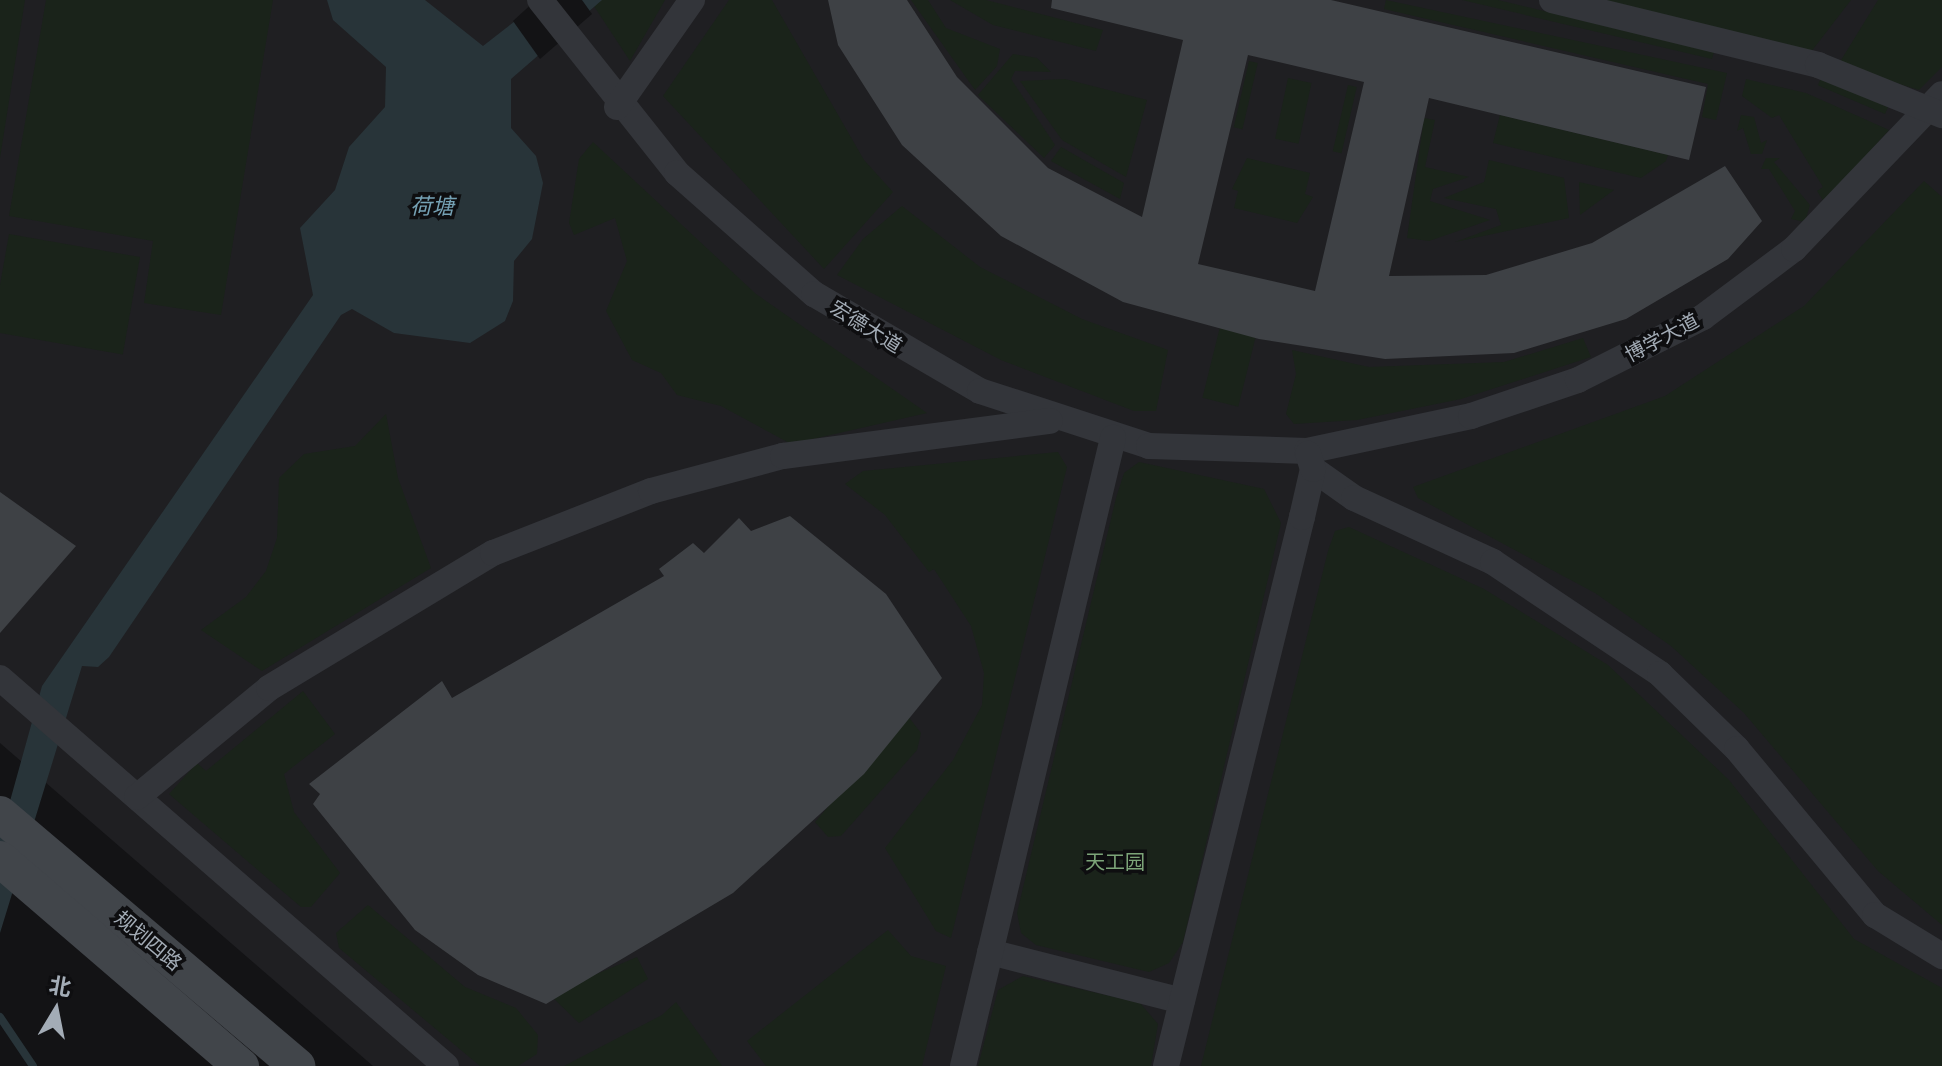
<!DOCTYPE html>
<html>
<head>
<meta charset="utf-8">
<style>
	body { margin:0 }
	#map { position:relative; width:1942px; height:1066px; overflow:hidden; background:#131315; font-family:"PT Sans Narrow","Noto Sans SC",sans-serif }
	div>[style] { position:absolute }
	.built>* { inset:0; background:#1f1f22 }
	.green>* { inset:0; background:#1a231a; transform-origin:0 0 }
	.water>* { inset:0; background:#283439 }
	.pier>* { inset:0; background:#131315 }
	.stream>* { height:8px; margin:-4px; padding:0 4px; transform-origin:4px; border-radius:4px; background:#283439 }
	.building>* { inset:0; background:#3e4145 }
	.street>* { height:26px; margin:-13px; padding:0 13px; transform-origin:13px; border-radius:13px; background:#33353a }
	.secondary>* { height:36px; margin:-18px; padding:0 18px; transform-origin:18px; border-radius:18px; background:#41454a }
	span { translate:-50% -50%; white-space:nowrap; text-align:center; line-height:1.15; -webkit-text-stroke:7px #0e0e10; paint-order:stroke }
	.street-label { font-size:20px; color:#a3acb6 }
	.park-label { font-size:20px; color:#7ca478 }
	.water-label { font-size:22px; color:#76a2b5; font-style:italic }
	.north { position:absolute; left:16px; top:970px; width:80px; height:80px; -webkit-text-stroke:6px #0e0e10; paint-order:stroke; rotate:10deg; font-size:22px; font-weight:700; line-height:32px; text-align:center; color:#a3acb6 }
	.north::after { content:''; display:block; margin:auto; width:28px; height:36px; background:#a3acb6; clip-path:polygon(50% 0,100% 100%,50% 72%,0 100%) }
</style>
</head>
<body>
<div id="map">
	<div class="built">
		<div style="clip-path:polygon(0 0,1942px 0,1942px 1066px,373px 1066px,0 743px)"></div>
	</div>
	<div class="green">
		<div style="clip-path:polygon(0 0,25px 0,0 158px)"></div>
		<div style="clip-path:polygon(46px 0,273px 0,221px 315px,144px 303px,153px 241px,9px 216px)"></div>
		<div style="clip-path:polygon(590px 0,665px 0,630px 61px)"></div>
		<div style="clip-path:polygon(729px 0,772px 0,864px 160px,893px 192px,824px 269px,663px 96px)"></div>
		<div style="clip-path:polygon(911px 0,928px 0,946px 28px,1000px 49px,997px 66px,975px 90px)"></div>
		<div style="clip-path:polygon(950px 0,986px 0,1103px 30px,1096px 51px,993px 25px)"></div>
		<div style="clip-path:polygon(1386px 0,1727px 73px,1716px 120px,1702px 117px,1708px 84px,1384px 9px)"></div>
		<div style="clip-path:polygon(1462px 0,1498px 0,1714px 52px,1712px 59px)"></div>
		<div style="clip-path:polygon(1586px 0,1851px 0,1811px 52px)"></div>
		<div style="clip-path:polygon(1878px 0,1942px 0,1942px 67px,1919px 90px,1838px 65px)"></div>
		<div style="clip-path:polygon(1013px 54px,1037px 58px,1051px 72px,1015px 71px,1011px 79px,1055px 145px,1044px 158px,978px 95px)"></div>
		<div style="left:1249px;top:61px;width:9px;height:68px;rotate:13deg"></div>
		<div style="left:1288px;top:78px;width:24px;height:62px;rotate:12deg"></div>
		<div style="left:1821px;top:78px;width:73px;height:8px;rotate:23deg"></div>
		<div style="clip-path:polygon(1065px 79px,1147px 100px,1126px 177px,1062px 140px,1020px 81px)"></div>
		<div style="clip-path:polygon(1746px 79px,1806px 93px,1889px 130px,1824px 202px,1817px 191px,1823px 187px,1779px 115px,1772px 118px,1742px 96px)"></div>
		<div style="left:1348px;top:85px;width:9px;height:68px;rotate:13deg"></div>
		<div style="clip-path:polygon(1500px 115px,1668px 155px,1666px 161px,1641px 178px,1493px 143px)"></div>
		<div style="clip-path:polygon(1741px 115px,1754px 117px,1761px 143px,1767px 140px,1762px 154px,1751px 154px,1743px 128px,1737px 131px)"></div>
		<div style="clip-path:polygon(1424px 118px,1435px 120px,1425px 167px,1469px 177px,1433px 189px,1430px 201px,1490px 220px,1429px 241px,1407px 238px)"></div>
		<div style="clip-path:polygon(593px 142px,756px 294px,927px 413px,791px 444px,721px 406px,677px 395px,661px 373px,632px 360px,606px 311px,627px 261px,615px 218px,574px 235px,569px 223px,579px 159px)"></div>
		<div style="clip-path:polygon(1061px 147px,1124px 183px,1120px 199px,1051px 161px)"></div>
		<div style="clip-path:polygon(1247px 158px,1310px 173px,1305px 194px,1313px 197px,1297px 223px,1234px 208px,1238px 191px,1232px 189px)"></div>
		<div style="clip-path:polygon(1766px 158px,1780px 158px,1774px 162px,1810px 205px,1805px 222px,1791px 219px,1795px 211px,1769px 169px,1761px 169px)"></div>
		<div style="clip-path:polygon(1489px 160px,1564px 178px,1569px 218px,1455px 242px,1501px 225px,1496px 209px,1444px 198px,1484px 182px)"></div>
		<div style="clip-path:polygon(1924px 181px,1942px 197px,1942px 925px,1878px 871px,1744px 713px,1671px 646px,1595px 593px,1418px 498px,1413px 487px,1665px 396px,1804px 306px)"></div>
		<div style="clip-path:polygon(1579px 182px,1614px 190px,1580px 215px)"></div>
		<div style="clip-path:polygon(902px 206px,980px 267px,1082px 319px,1168px 350px,1156px 411px,1134px 411px,1001px 360px,837px 275px,863px 239px)"></div>
		<div style="left:9px;top:234px;width:133px;height:99px;rotate:10deg"></div>
		<div style="left:1221px;top:323px;width:37px;height:77px;rotate:14deg"></div>
		<div style="clip-path:polygon(1583px 338px,1591px 357px,1461px 399px,1357px 420px,1294px 424px,1286px 414px,1296px 374px,1292px 350px,1369px 367px,1504px 362px)"></div>
		<div style="clip-path:polygon(386px 414px,398px 478px,431px 568px,262px 671px,201px 630px,246px 597px,266px 571px,277px 538px,279px 478px,304px 454px,355px 446px)"></div>
		<div style="clip-path:polygon(1058px 452px,1067px 467px,951px 938px,936px 931px,885px 848px,953px 760px,982px 705px,984px 673px,971px 626px,934px 569px,929px 572px,885px 515px,845px 484px,863px 471px)"></div>
		<div style="clip-path:polygon(1139px 462px,1264px 489px,1281px 523px,1183px 942px,1169px 963px,1149px 972px,1036px 945px,1021px 933px,1017px 913px,1116px 498px,1124px 473px)"></div>
		<div style="clip-path:polygon(1349px 527px,1484px 589px,1608px 665px,1729px 780px,1854px 939px,1942px 988px,1942px 1066px,1201px 1066px,1328px 551px,1335px 531px)"></div>
		<div style="clip-path:polygon(303px 691px,335px 734px,284px 774px,294px 812px,340px 873px,311px 907px,301px 907px,169px 794px,197px 763px,206px 771px)"></div>
		<div style="clip-path:polygon(907px 715px,921px 733px,917px 750px,841px 836px,828px 837px,815px 822px)"></div>
		<div style="clip-path:polygon(368px 905px,465px 987px,516px 1008px,538px 1035px,537px 1054px,518px 1066px,480px 1066px,339px 948px,336px 933px)"></div>
		<div style="clip-path:polygon(888px 930px,911px 956px,946px 966px,922px 1066px,766px 1066px,747px 1041px)"></div>
		<div style="clip-path:polygon(637px 957px,648px 979px,579px 1023px,549px 994px)"></div>
		<div style="clip-path:polygon(1023px 976px,1140px 1003px,1158px 1024px,1151px 1066px,978px 1066px,998px 990px)"></div>
		<div style="clip-path:polygon(676px 1002px,722px 1066px,564px 1066px,662px 1015px)"></div>
	</div>
	<div class="water">
		<div style="clip-path:polygon(327px 0,425px 0,483px 46px,542px 0,602px 0,511px 79px,511px 128px,536px 156px,543px 183px,532px 239px,514px 261px,513px 301px,505px 321px,470px 343px,394px 333px,352px 309px,341px 315px,109px 657px,98px 667px,82px 666px,0 933px,0 837px,42px 686px,313px 295px,300px 228px,335px 190px,349px 147px,385px 107px,386px 67px,333px 20px)"></div>
	</div>
	<div class="pier">
		<div style="clip-path:polygon(536px 0,582px 0,592px 14px,540px 59px,513px 21px)"></div>
	</div>
	<div class="stream">
		<div style="left:0;top:1017px;width:59px;rotate:56deg"></div>
	</div>
	<div class="building">
		<div style="clip-path:polygon(evenodd,828px 0,907px 0,957px 77px,1048px 168px,1142px 217px,1183px 40px,1051px 8px,1052px 0,1331px 0,1706px 87px,1689px 160px,1429px 98px,1389px 276px,1486px 275px,1592px 243px,1725px 166px,1762px 221px,1728px 259px,1626px 319px,1514px 353px,1385px 359px,1259px 339px,1123px 302px,1001px 236px,902px 145px,838px 45px,828px 0,1248px 55px,1364px 82px,1315px 291px,1198px 264px,1248px 55px)"></div>
		<div style="clip-path:polygon(0 492px,76px 546px,0 633px)"></div>
		<div style="clip-path:polygon(790px 516px,886px 594px,942px 678px,864px 774px,733px 893px,546px 1004px,478px 975px,415px 930px,313px 804px,320px 794px,309px 784px,442px 681px,452px 698px,664px 576px,659px 569px,693px 543px,704px 553px,739px 518px,751px 531px)"></div>
	</div>
	<div class="street">
		<div style="left:540px;top:0;width:221px;rotate:51.6deg"></div>
		<div style="left:677px;top:173px;width:183px;rotate:41.5deg"></div>
		<div style="left:814px;top:294px;width:192px;rotate:30.3deg"></div>
		<div style="left:980px;top:391px;width:178px;rotate:18deg"></div>
		<div style="left:1149px;top:446px;width:158px;rotate:1.8deg"></div>
		<div style="left:1307px;top:451px;width:168px;rotate:-12deg"></div>
		<div style="left:1471px;top:416px;width:113px;rotate:-18.6deg"></div>
		<div style="left:1578px;top:380px;width:140px;rotate:-26.7deg"></div>
		<div style="left:1703px;top:317px;width:114px;rotate:-36.8deg"></div>
		<div style="left:1794px;top:249px;width:214px;rotate:-46.3deg"></div>
		<div style="left:1552px;top:0;width:274px;rotate:13.7deg"></div>
		<div style="left:1818px;top:65px;width:134px;rotate:22deg"></div>
		<div style="left:617px;top:107px;width:131px;rotate:-55deg"></div>
		<div style="left:1313px;top:469px;width:50px;rotate:35.3deg"></div>
		<div style="left:1354px;top:498px;width:153px;rotate:24.7deg"></div>
		<div style="left:1493px;top:562px;width:201px;rotate:33.8deg"></div>
		<div style="left:1660px;top:674px;width:107px;rotate:44.2deg"></div>
		<div style="left:1737px;top:749px;width:216px;rotate:50.3deg"></div>
		<div style="left:1875px;top:915px;width:79px;rotate:31.5deg"></div>
		<div style="left:0;top:678px;width:591px;rotate:41.02deg"></div>
		<div style="left:137px;top:797px;width:171px;rotate:-39.5deg"></div>
		<div style="left:269px;top:688px;width:262px;rotate:-31.1deg"></div>
		<div style="left:493px;top:553px;width:170px;rotate:-21.4deg"></div>
		<div style="left:651px;top:491px;width:137px;rotate:-14.9deg"></div>
		<div style="left:783px;top:456px;width:269px;rotate:-7.5deg"></div>
		<div style="left:990px;top:952px;width:198px;rotate:14.3deg"></div>
		<div style="left:963px;top:1066px;width:646px;rotate:-76.57deg"></div>
		<div style="left:1166px;top:1066px;width:566px;rotate:-76.09deg"></div>
		<div style="left:1302px;top:517px;width:49px;rotate:-77.1deg"></div>
		<div style="left:1313px;top:469px;width:16px;rotate:-108deg"></div>
	</div>
	<div class="secondary">
		<div style="left:0;top:814px;width:390px;rotate:40.3deg"></div>
		<div style="left:0;top:859px;width:318px;rotate:40.7deg"></div>
	</div>
	<div class="street-label">
		<span style="left:866px;top:327px;rotate:32deg">宏德大道</span>
		<span style="left:1662px;top:338px;rotate:-28deg">博学大道</span>
		<span style="left:148px;top:941px;rotate:40deg">规划四路</span>
	</div>
	<div class="park-label">
		<span style="left:1115px;top:862px">天工园</span>
	</div>
	<div class="water-label">
		<span style="left:432px;top:207px">荷塘</span>
	</div>
	<div class="north">北</div>
</div>
</body>
</html>
